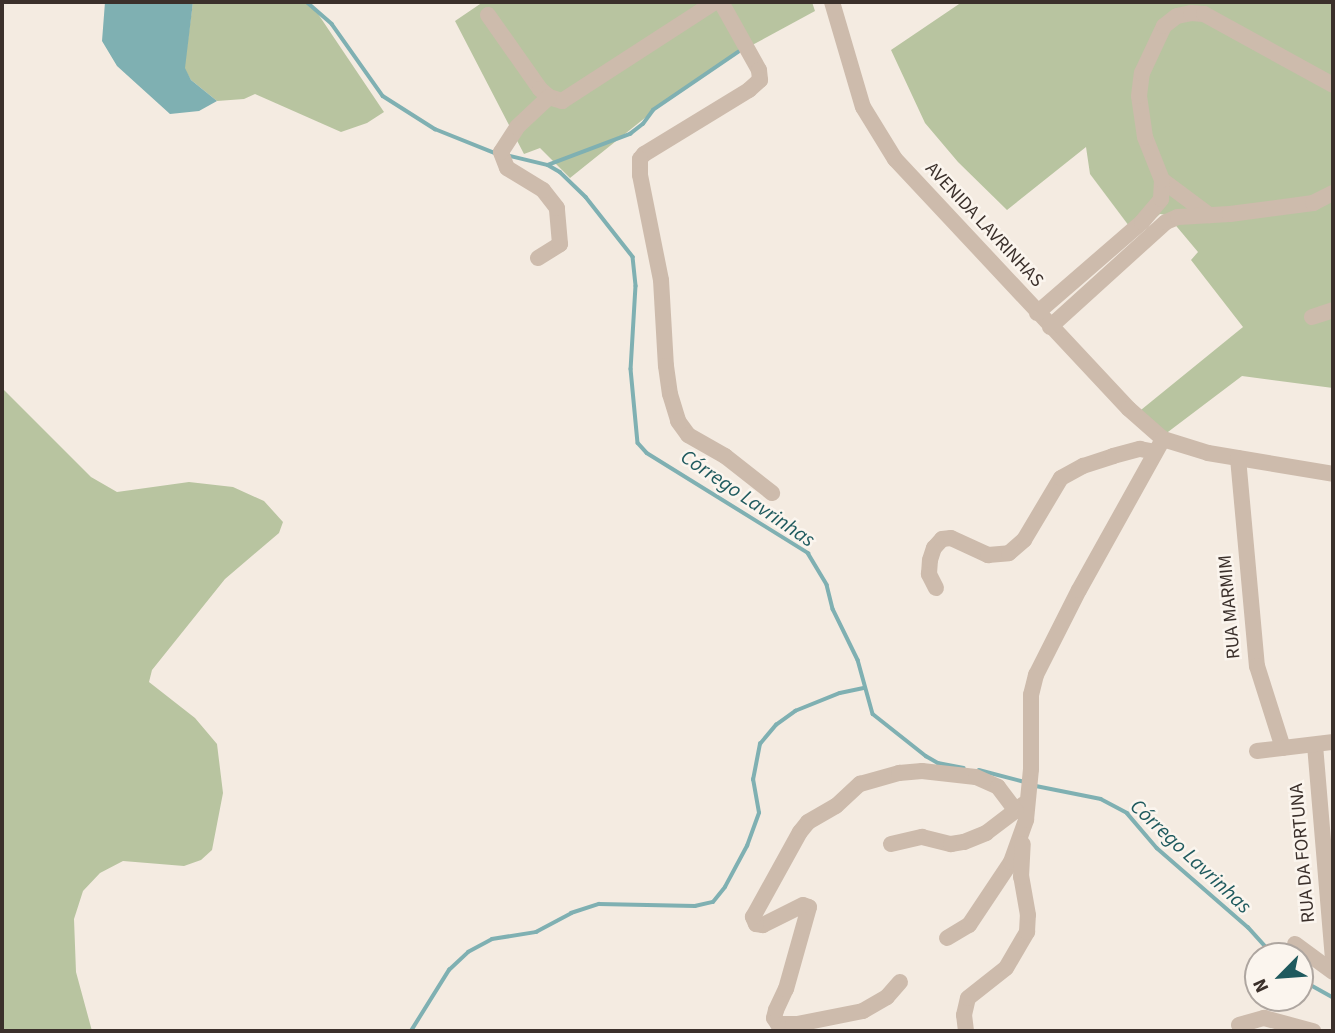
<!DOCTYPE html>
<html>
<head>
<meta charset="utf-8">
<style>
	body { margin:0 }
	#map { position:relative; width:1335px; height:1033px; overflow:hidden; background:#f4ebe1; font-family:"Source Sans 3",sans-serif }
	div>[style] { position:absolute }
	.green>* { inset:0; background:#b8c4a0 }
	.water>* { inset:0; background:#7fb0b2 }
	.stream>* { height:3.5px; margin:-1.75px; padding:0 1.75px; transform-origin:1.75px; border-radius:1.75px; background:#7fb0b2 }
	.minor>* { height:16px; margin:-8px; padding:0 8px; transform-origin:8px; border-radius:8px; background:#cdbbac }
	span { translate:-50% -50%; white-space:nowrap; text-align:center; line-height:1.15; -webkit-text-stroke:5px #fbf5ee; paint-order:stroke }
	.street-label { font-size:19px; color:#3b302b }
	.water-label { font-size:21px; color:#1f5a5e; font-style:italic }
	.frame { position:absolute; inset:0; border:4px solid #3b302b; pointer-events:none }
	.north { position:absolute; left:1244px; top:942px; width:70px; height:70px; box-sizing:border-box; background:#fbf5ee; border:2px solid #aea6a0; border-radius:50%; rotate:245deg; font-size:19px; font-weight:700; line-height:28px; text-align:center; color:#3b302b }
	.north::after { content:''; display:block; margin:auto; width:24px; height:32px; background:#1f5a5e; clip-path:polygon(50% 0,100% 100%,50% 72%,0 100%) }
</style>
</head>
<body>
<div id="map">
	<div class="green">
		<div style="clip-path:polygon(193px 2px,310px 2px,384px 112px,367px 123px,341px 132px,255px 94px,244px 99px,217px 101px,191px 80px,184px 68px)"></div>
		<div style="clip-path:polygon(483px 2px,812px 2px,815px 11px,743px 50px,661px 105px,570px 178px,540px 148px,524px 154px,455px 21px)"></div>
		<div style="clip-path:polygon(962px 2px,1333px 2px,1333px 388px,1242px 376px,1160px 438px,1136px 414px,1243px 327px,1191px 260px,1198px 252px,1167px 215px,1160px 214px,1143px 229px,1129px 226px,1090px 174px,1086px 147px,1007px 210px,958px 162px,925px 123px,891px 50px)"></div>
		<div style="clip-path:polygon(2px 388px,91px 477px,117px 492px,189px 482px,233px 487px,264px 501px,283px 522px,279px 533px,225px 579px,152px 670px,149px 682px,195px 718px,217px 744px,223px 793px,212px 850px,201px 860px,184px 866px,123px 861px,100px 873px,83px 891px,74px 919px,76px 972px,92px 1031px,2px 1031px)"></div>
	</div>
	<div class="water">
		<div style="clip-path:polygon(105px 2px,193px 2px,185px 68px,191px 80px,217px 101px,199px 111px,170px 114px,117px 66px,102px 41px)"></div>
	</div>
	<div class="stream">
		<div style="left:307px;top:2px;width:33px;rotate:41deg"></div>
		<div style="left:332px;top:24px;width:88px;rotate:54.7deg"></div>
		<div style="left:383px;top:96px;width:62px;rotate:32.4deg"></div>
		<div style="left:435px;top:129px;width:65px;rotate:21.8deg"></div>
		<div style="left:506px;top:155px;width:43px;rotate:13.4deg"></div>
		<div style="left:548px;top:165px;width:14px;rotate:30deg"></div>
		<div style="left:560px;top:172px;width:36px;rotate:44deg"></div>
		<div style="left:586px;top:197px;width:76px;rotate:51.9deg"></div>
		<div style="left:633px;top:257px;width:29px;rotate:84deg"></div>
		<div style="left:636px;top:286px;width:83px;rotate:93.4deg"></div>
		<div style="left:631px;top:369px;width:74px;rotate:84.6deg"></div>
		<div style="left:638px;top:443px;width:13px;rotate:48deg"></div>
		<div style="left:647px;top:453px;width:190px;rotate:31.8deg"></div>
		<div style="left:808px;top:553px;width:37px;rotate:59deg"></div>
		<div style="left:827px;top:585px;width:25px;rotate:76deg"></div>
		<div style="left:833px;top:609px;width:57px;rotate:63.9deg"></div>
		<div style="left:858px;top:660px;width:56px;rotate:74.5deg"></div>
		<div style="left:873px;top:714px;width:68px;rotate:38.4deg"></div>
		<div style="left:926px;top:756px;width:14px;rotate:30deg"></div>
		<div style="left:938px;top:763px;width:26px;rotate:11deg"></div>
		<div style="left:548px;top:165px;width:88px;rotate:-20.7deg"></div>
		<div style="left:630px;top:134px;width:16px;rotate:-38deg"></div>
		<div style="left:643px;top:124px;width:17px;rotate:-54deg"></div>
		<div style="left:653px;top:110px;width:103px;rotate:-34.3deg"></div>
		<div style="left:979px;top:770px;width:48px;rotate:14.6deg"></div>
		<div style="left:1036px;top:786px;width:66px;rotate:11.3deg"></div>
		<div style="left:1101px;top:799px;width:30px;rotate:28deg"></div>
		<div style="left:1127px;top:813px;width:46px;rotate:49.4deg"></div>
		<div style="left:1157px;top:848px;width:121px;rotate:41deg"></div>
		<div style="left:1248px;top:927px;width:39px;rotate:48deg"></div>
		<div style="left:1300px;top:979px;width:38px;rotate:29deg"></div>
		<div style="left:411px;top:1031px;width:72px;rotate:-58.1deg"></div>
		<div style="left:449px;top:970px;width:26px;rotate:-43deg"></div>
		<div style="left:468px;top:952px;width:27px;rotate:-28deg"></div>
		<div style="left:492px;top:939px;width:45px;rotate:-9deg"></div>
		<div style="left:536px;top:932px;width:40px;rotate:-28deg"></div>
		<div style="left:571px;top:913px;width:29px;rotate:-18deg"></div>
		<div style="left:599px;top:904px;width:96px;rotate:1.2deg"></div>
		<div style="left:695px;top:906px;width:18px;rotate:-13deg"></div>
		<div style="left:713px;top:902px;width:19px;rotate:-51deg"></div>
		<div style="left:725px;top:887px;width:47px;rotate:-61.8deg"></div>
		<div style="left:747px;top:846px;width:35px;rotate:-70deg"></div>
		<div style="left:759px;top:813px;width:34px;rotate:-100deg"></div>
		<div style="left:753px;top:780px;width:37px;rotate:-79deg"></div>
		<div style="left:760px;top:744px;width:25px;rotate:-50deg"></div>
		<div style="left:776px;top:725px;width:24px;rotate:-36deg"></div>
		<div style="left:795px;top:711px;width:48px;rotate:-21.8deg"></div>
		<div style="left:840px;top:693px;width:25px;rotate:-12deg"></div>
	</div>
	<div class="minor">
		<div style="left:721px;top:2px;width:78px;rotate:60.8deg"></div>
		<div style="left:759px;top:70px;width:10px;rotate:84deg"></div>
		<div style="left:760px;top:80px;width:15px;rotate:138deg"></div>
		<div style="left:749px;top:90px;width:123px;rotate:148.6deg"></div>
		<div style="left:644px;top:154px;width:6px;rotate:129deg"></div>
		<div style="left:640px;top:159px;width:16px;rotate:90deg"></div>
		<div style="left:640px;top:175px;width:107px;rotate:78.7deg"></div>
		<div style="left:661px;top:280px;width:86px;rotate:86.7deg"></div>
		<div style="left:666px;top:366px;width:28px;rotate:82deg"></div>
		<div style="left:670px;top:394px;width:28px;rotate:73deg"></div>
		<div style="left:678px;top:421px;width:17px;rotate:54deg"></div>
		<div style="left:688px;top:435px;width:43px;rotate:29.6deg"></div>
		<div style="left:725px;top:456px;width:60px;rotate:38.2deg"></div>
		<div style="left:832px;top:2px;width:109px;rotate:73.6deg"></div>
		<div style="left:863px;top:107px;width:61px;rotate:58.4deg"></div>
		<div style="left:895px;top:159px;width:342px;rotate:46.9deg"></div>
		<div style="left:1129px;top:409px;width:45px;rotate:41.4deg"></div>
		<div style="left:1163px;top:439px;width:47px;rotate:17.3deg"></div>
		<div style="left:1208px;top:453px;width:127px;rotate:9.5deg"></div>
		<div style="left:488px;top:15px;width:90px;rotate:54.9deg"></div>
		<div style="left:540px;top:89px;width:12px;rotate:42deg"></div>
		<div style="left:549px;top:97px;width:14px;rotate:17deg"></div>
		<div style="left:562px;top:101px;width:182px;rotate:-32.9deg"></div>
		<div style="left:1162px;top:180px;width:59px;rotate:36.7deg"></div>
		<div style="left:538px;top:258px;width:26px;rotate:-32deg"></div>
		<div style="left:560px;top:244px;width:36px;rotate:-95deg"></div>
		<div style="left:557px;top:208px;width:23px;rotate:-128deg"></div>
		<div style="left:543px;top:190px;width:42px;rotate:-148.6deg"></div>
		<div style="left:507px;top:168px;width:17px;rotate:-111deg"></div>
		<div style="left:501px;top:152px;width:30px;rotate:-57deg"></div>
		<div style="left:517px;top:127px;width:44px;rotate:-43.2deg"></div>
		<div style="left:1037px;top:313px;width:139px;rotate:-40.9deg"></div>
		<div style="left:1142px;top:222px;width:30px;rotate:-50deg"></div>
		<div style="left:1161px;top:199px;width:19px;rotate:-87deg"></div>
		<div style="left:1162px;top:180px;width:46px;rotate:-111.6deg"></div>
		<div style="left:1145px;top:137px;width:41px;rotate:-98.3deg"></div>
		<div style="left:1139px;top:96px;width:23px;rotate:-83deg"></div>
		<div style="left:1142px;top:73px;width:52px;rotate:-64.9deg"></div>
		<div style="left:1164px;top:26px;width:16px;rotate:-38deg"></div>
		<div style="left:1177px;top:16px;width:14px;rotate:-12deg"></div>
		<div style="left:1191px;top:13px;width:13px;rotate:4deg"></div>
		<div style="left:1204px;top:14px;width:147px;rotate:28.8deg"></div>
		<div style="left:1312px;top:317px;width:22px;rotate:-18deg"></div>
		<div style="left:1050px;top:327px;width:156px;rotate:-42.2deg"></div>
		<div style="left:1166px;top:222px;width:13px;rotate:-23deg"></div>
		<div style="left:1178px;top:217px;width:52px;rotate:-3.3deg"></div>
		<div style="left:1230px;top:214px;width:84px;rotate:-7.5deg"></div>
		<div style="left:1313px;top:203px;width:22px;rotate:-27deg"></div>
		<div style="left:1238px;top:458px;width:209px;rotate:84.8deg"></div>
		<div style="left:1257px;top:666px;width:86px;rotate:72.4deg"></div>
		<div style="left:936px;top:588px;width:16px;rotate:-117deg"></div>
		<div style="left:929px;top:574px;width:14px;rotate:-86deg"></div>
		<div style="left:930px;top:560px;width:13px;rotate:-72deg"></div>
		<div style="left:934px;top:548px;width:12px;rotate:-48deg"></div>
		<div style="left:942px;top:539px;width:9px;rotate:-6deg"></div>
		<div style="left:951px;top:538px;width:41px;rotate:24.7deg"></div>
		<div style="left:988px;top:555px;width:21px;rotate:-5deg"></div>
		<div style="left:1009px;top:553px;width:20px;rotate:-41deg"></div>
		<div style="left:1024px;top:540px;width:72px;rotate:-59.2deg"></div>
		<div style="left:1061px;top:478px;width:25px;rotate:-29deg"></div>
		<div style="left:1083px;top:466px;width:32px;rotate:-18deg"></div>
		<div style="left:1113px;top:456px;width:28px;rotate:-15deg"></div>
		<div style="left:1140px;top:449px;width:15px;rotate:11deg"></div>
		<div style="left:1315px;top:745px;width:214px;rotate:85.2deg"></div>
		<div style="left:1257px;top:751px;width:77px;rotate:-6.8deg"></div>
		<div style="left:891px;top:844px;width:32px;rotate:-13deg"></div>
		<div style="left:922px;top:837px;width:30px;rotate:14deg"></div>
		<div style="left:951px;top:844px;width:13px;rotate:-9deg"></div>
		<div style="left:964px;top:842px;width:24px;rotate:-22deg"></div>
		<div style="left:986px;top:833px;width:48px;rotate:-37.3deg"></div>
		<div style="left:947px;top:938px;width:26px;rotate:-31deg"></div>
		<div style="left:969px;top:925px;width:76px;rotate:-56.3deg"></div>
		<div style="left:1011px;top:862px;width:45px;rotate:-70.3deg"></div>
		<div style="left:1026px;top:820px;width:51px;rotate:-84.4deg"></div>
		<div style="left:1031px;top:769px;width:74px;rotate:-90deg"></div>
		<div style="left:1031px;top:695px;width:21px;rotate:-76deg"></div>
		<div style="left:1036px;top:675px;width:95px;rotate:-63.2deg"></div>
		<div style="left:1079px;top:590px;width:173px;rotate:-60.9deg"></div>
		<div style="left:1295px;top:944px;width:47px;rotate:36.4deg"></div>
		<div style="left:900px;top:982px;width:20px;rotate:131deg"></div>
		<div style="left:887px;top:997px;width:28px;rotate:150deg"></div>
		<div style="left:863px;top:1011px;width:66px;rotate:168.7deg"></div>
		<div style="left:798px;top:1024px;width:20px;rotate:180deg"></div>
		<div style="left:778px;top:1024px;width:7px;rotate:-124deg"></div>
		<div style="left:774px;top:1018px;width:8px;rotate:-76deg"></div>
		<div style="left:776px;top:1010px;width:23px;rotate:-65deg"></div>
		<div style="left:786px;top:989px;width:85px;rotate:-74.3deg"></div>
		<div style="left:809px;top:907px;width:6px;rotate:-162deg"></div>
		<div style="left:803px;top:905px;width:45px;rotate:153.4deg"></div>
		<div style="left:763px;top:925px;width:7px;rotate:-172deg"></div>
		<div style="left:756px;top:924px;width:8px;rotate:-113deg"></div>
		<div style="left:753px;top:917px;width:97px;rotate:-61.1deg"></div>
		<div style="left:800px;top:832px;width:13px;rotate:-51deg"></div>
		<div style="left:808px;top:822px;width:32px;rotate:-30deg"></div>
		<div style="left:836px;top:806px;width:33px;rotate:-43deg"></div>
		<div style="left:860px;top:784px;width:41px;rotate:-15.8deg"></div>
		<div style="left:899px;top:773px;width:23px;rotate:-5deg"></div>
		<div style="left:922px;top:771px;width:54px;rotate:6.3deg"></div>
		<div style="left:976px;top:777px;width:24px;rotate:24deg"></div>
		<div style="left:998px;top:787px;width:30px;rotate:53deg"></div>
		<div style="left:1239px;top:1025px;width:26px;rotate:-16deg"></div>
		<div style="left:1264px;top:1018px;width:51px;rotate:14.9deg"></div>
		<div style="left:966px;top:1031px;width:16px;rotate:-97deg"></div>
		<div style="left:964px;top:1015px;width:17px;rotate:-77deg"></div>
		<div style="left:968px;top:998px;width:48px;rotate:-38.3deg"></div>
		<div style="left:1006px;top:968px;width:42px;rotate:-59.7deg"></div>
		<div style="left:1027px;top:932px;width:17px;rotate:-87deg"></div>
		<div style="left:1028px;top:915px;width:39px;rotate:-100deg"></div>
		<div style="left:1021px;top:877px;width:33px;rotate:-87deg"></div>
	</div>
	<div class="street-label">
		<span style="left:984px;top:225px;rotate:47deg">AVENIDA LAVRINHAS</span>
		<span style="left:1230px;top:607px;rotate:-95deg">RUA MARMIM</span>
		<span style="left:1303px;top:853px;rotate:-95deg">RUA DA FORTUNA</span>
	</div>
	<div class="water-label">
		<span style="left:748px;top:498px;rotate:34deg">Córrego Lavrinhas</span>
		<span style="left:1191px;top:856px;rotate:43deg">Córrego Lavrinhas</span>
	</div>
	<div class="frame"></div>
	<div class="north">N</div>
</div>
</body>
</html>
